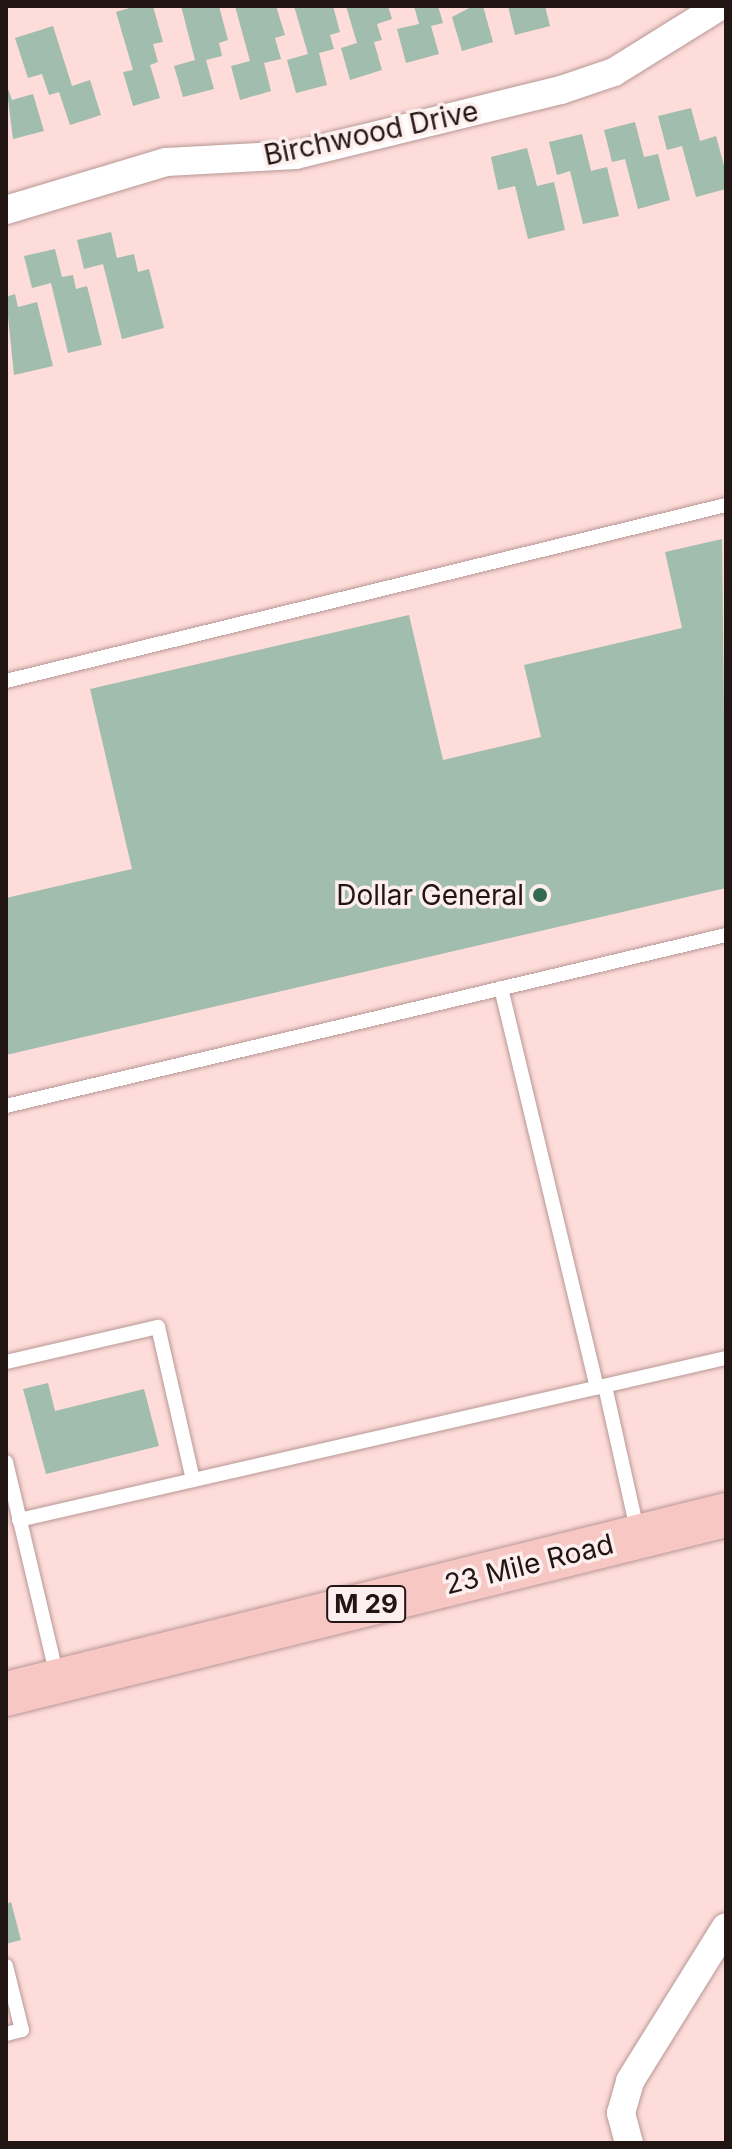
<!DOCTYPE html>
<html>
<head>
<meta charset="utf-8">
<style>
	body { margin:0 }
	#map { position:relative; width:732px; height:2149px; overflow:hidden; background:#fedcd9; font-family:Inter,sans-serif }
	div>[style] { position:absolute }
	.building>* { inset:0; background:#a0bdad }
	.roads { filter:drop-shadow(0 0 2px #b79795) drop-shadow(0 0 2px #b79795) }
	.lane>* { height:14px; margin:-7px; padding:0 7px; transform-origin:7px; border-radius:7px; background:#fff }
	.street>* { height:28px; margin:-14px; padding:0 14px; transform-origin:14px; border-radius:14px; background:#fff }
	.primary>* { height:44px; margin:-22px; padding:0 22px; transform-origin:22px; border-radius:22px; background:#f7c7c4 }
	.dots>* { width:22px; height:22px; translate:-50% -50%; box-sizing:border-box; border:4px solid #fdefee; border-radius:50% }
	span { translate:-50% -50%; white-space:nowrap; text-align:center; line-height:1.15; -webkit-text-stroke:7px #fdefee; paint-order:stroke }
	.shield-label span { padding:2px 6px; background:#fdefee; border:2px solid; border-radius:6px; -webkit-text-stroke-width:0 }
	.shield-label { font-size:26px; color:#221615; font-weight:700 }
	.street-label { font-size:28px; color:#221615 }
	.poi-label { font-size:28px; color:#221615 }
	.right { translate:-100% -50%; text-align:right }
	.frame { position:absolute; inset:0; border:8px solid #221615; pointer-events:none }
</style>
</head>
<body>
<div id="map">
	<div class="building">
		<div style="clip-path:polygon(136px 6px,153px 6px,163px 42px,153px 44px,158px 62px,150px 65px,160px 98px,133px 106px,123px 72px,133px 70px,116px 12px)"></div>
		<div style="clip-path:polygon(181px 6px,219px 6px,228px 40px,219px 43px,222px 56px,206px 60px,214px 89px,183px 97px,174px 66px,195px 60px)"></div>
		<div style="clip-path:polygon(235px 6px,276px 6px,285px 35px,275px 38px,281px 59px,264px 63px,271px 91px,240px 100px,231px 66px,250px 61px)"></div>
		<div style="clip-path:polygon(294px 6px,333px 6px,340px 32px,330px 35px,334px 49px,319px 53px,327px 85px,296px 93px,287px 60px,308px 54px)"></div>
		<div style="clip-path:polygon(346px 6px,388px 6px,392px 19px,377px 24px,382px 40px,374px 42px,382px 70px,350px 80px,341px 48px,357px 43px)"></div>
		<div style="clip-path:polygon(414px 6px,438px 6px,443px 23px,431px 26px,439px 54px,406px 63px,397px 29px,419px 24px)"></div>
		<div style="clip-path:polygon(473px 6px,483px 6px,493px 42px,462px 51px,452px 17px)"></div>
		<div style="clip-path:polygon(508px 6px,545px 6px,550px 26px,515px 35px)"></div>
		<div style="clip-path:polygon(53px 26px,72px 86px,90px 80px,101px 115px,70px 125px,59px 92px,49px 95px,42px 74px,28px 78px,15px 38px)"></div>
		<div style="clip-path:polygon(6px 83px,12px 100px,33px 94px,44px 131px,13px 139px)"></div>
		<div style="clip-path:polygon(691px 108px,700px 141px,716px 136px,726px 173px,726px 189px,696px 197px,682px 146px,667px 150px,658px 116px)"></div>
		<div style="clip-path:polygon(635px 122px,644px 157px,658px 154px,670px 200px,638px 209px,625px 159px,612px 162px,604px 130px)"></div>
		<div style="clip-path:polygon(582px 134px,591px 171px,607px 167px,619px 216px,583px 224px,570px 171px,557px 175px,549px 142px)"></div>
		<div style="clip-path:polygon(527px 148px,537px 186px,554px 182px,565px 230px,528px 239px,515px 186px,498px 190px,491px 157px)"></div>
		<div style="clip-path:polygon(111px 232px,117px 258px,134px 254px,138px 272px,149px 269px,164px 328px,122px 339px,103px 264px,84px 269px,77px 240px)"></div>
		<div style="clip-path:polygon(55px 249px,62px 277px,73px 275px,76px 289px,87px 286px,102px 345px,68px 353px,51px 283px,32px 288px,24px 256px)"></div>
		<div style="clip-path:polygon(15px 294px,18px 307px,37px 302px,53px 366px,14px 375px,6px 297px)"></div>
		<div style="clip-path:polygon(722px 539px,726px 888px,6px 1055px,6px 898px,132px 869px,90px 689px,409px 615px,443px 760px,541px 737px,524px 665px,682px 628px,665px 552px)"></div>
		<div style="clip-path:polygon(48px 1383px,55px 1411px,144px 1389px,159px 1446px,46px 1474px,23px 1389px)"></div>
		<div style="clip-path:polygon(11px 1902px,21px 1940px,6px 1944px,6px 1904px)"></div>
	</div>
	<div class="roads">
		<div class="lane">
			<div style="left:6px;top:681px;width:741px;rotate:-13.74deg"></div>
			<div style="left:501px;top:988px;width:411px;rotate:76.5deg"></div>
			<div style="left:6px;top:1106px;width:740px;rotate:-13.36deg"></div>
			<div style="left:6px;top:1362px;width:156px;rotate:-13deg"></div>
			<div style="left:158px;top:1327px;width:157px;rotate:77.1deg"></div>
			<div style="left:605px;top:1386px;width:152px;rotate:77.4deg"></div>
			<div style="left:6px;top:1462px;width:220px;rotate:76.6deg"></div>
			<div style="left:19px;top:1520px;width:725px;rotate:-12.91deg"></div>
			<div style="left:6px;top:1966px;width:66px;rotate:76deg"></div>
			<div style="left:22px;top:2030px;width:16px;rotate:166deg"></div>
		</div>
		<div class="street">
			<div style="left:6px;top:210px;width:167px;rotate:-16.7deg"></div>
			<div style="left:166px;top:162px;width:130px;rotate:-3.1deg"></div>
			<div style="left:296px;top:155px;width:273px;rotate:-13.8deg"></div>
			<div style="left:561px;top:90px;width:56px;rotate:-18.8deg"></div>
			<div style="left:614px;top:72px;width:125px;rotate:-31.9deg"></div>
			<div style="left:629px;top:2143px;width:31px;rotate:-105deg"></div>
			<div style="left:621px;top:2113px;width:33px;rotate:-74deg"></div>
			<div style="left:630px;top:2081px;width:181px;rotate:-58.1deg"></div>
		</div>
		<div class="primary">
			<div style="left:6px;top:1694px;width:742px;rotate:-13.96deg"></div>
		</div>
	</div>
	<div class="dots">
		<div style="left:540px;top:895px;background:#336a51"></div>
	</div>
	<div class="shield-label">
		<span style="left:366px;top:1604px">M 29</span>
	</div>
	<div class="street-label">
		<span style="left:371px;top:133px;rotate:-12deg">Birchwood Drive</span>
		<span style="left:529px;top:1564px;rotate:-14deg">23 Mile Road</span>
	</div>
	<div class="poi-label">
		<span class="right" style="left:524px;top:895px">Dollar General</span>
	</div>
	<div class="frame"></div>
</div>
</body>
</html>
